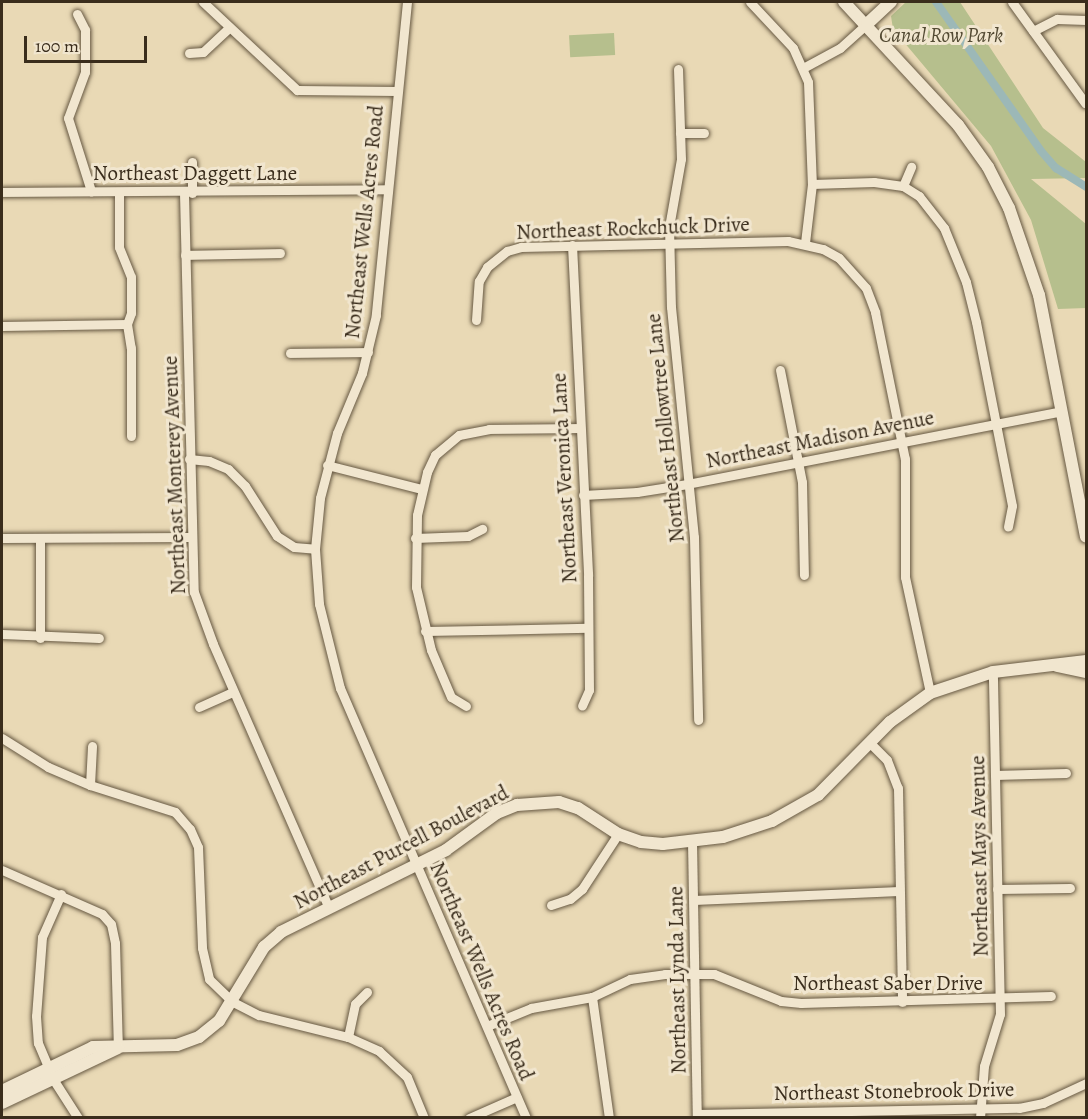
<!DOCTYPE html>
<html>
<head>
<meta charset="utf-8">
<style>
	body { margin:0 }
	#map { position:relative; width:1088px; height:1119px; overflow:hidden; background:#e9d9b5; font-family:Alegreya,serif }
	div>[style] { position:absolute }
	.green>* { inset:0; background:#b6bf8d; transform-origin:0 0 }
	.canal>* { height:8px; margin:-4px; padding:0 4px; transform-origin:4px; border-radius:4px; background:#9cb8b7 }
	.roads { filter:drop-shadow(0 0 2px #665842) drop-shadow(0 0 2px #665842) }
	.street>* { height:9px; margin:-4.5px; padding:0 4.5px; transform-origin:4.5px; border-radius:4.5px; background:#f1e6cf }
	.secondary>* { height:12px; margin:-6px; padding:0 6px; transform-origin:6px; border-radius:6px; background:#f1e6cf }
	span { translate:-50% -50%; white-space:nowrap; text-align:center; line-height:1.15; -webkit-text-stroke:6px #f1e6cf; paint-order:stroke }
	.park-label { font-size:21px; color:#534a33; font-style:italic }
	.street-label { font-size:21px; color:#3a2d1c }
	.frame { position:absolute; inset:0; border:3px solid #3a2d1c; pointer-events:none }
	.scale { position:absolute; left:24px; top:36px; width:123px; height:27px; box-sizing:border-box; border:3px solid #3a2d1c; border-top:0; padding-left:8px; font-size:18px; line-height:21px; white-space:nowrap; color:#3a2d1c; -webkit-text-stroke:4px #f1e6cf; paint-order:stroke }
</style>
</head>
<body>
<div id="map">
	<div class="green">
		<div style="clip-path:polygon(906px 2px,960px 2px,1043px 128px,1086px 162px,1086px 178px,1031px 179px,1086px 224px,1086px 308px,1058px 309px,1031px 220px,991px 146px,893px 29px,891px 16px)"></div>
		<div style="left:614px;top:33px;width:22px;height:45px;rotate:87deg"></div>
	</div>
	<div class="canal">
		<div style="left:936px;top:2px;width:182px;rotate:54.8deg"></div>
		<div style="left:1041px;top:151px;width:23px;rotate:49deg"></div>
		<div style="left:1056px;top:168px;width:36px;rotate:32deg"></div>
	</div>
	<div class="roads">
		<div class="street">
			<div style="left:203px;top:2px;width:129px;rotate:43.1deg"></div>
			<div style="left:297px;top:90px;width:100px;rotate:0.6deg"></div>
			<div style="left:407px;top:2px;width:315px;rotate:95.7deg"></div>
			<div style="left:376px;top:315px;width:60px;rotate:103.6deg"></div>
			<div style="left:362px;top:373px;width:65px;rotate:112.6deg"></div>
			<div style="left:337px;top:433px;width:67px;rotate:104.7deg"></div>
			<div style="left:320px;top:498px;width:51px;rotate:95.6deg"></div>
			<div style="left:315px;top:549px;width:55px;rotate:85.8deg"></div>
			<div style="left:319px;top:604px;width:87px;rotate:76deg"></div>
			<div style="left:340px;top:688px;width:469px;rotate:66.6deg"></div>
			<div style="left:750px;top:2px;width:63px;rotate:46.9deg"></div>
			<div style="left:793px;top:48px;width:37px;rotate:66deg"></div>
			<div style="left:808px;top:82px;width:102px;rotate:87.8deg"></div>
			<div style="left:812px;top:184px;width:59px;rotate:96.8deg"></div>
			<div style="left:1012px;top:2px;width:125px;rotate:54.1deg"></div>
			<div style="left:77px;top:14px;width:18px;rotate:63deg"></div>
			<div style="left:85px;top:30px;width:42px;rotate:90deg"></div>
			<div style="left:85px;top:72px;width:49px;rotate:110.3deg"></div>
			<div style="left:68px;top:118px;width:77px;rotate:72.5deg"></div>
			<div style="left:1033px;top:31px;width:27px;rotate:-27deg"></div>
			<div style="left:1057px;top:19px;width:29px;rotate:2deg"></div>
			<div style="left:189px;top:53px;width:14px;rotate:-4deg"></div>
			<div style="left:203px;top:52px;width:35px;rotate:-43deg"></div>
			<div style="left:803px;top:68px;width:42px;rotate:-28.4deg"></div>
			<div style="left:840px;top:48px;width:36px;rotate:-42deg"></div>
			<div style="left:678px;top:69px;width:90px;rotate:88.1deg"></div>
			<div style="left:681px;top:159px;width:69px;rotate:100deg"></div>
			<div style="left:669px;top:227px;width:80px;rotate:88.6deg"></div>
			<div style="left:671px;top:307px;width:231px;rotate:84.3deg"></div>
			<div style="left:694px;top:537px;width:183px;rotate:88.7deg"></div>
			<div style="left:680px;top:133px;width:24px"></div>
			<div style="left:192px;top:162px;width:31px;rotate:90deg"></div>
			<div style="left:812px;top:184px;width:62px;rotate:-1.8deg"></div>
			<div style="left:874px;top:182px;width:29px;rotate:8deg"></div>
			<div style="left:903px;top:186px;width:19px;rotate:32deg"></div>
			<div style="left:919px;top:196px;width:41px;rotate:52deg"></div>
			<div style="left:944px;top:228px;width:58px;rotate:67.8deg"></div>
			<div style="left:966px;top:282px;width:41px;rotate:76deg"></div>
			<div style="left:976px;top:322px;width:187px;rotate:78.9deg"></div>
			<div style="left:1012px;top:506px;width:21px;rotate:101deg"></div>
			<div style="left:903px;top:186px;width:21px;rotate:-67deg"></div>
			<div style="left:2px;top:192px;width:386px;rotate:-0.4deg"></div>
			<div style="left:184px;top:193px;width:399px;rotate:88.6deg"></div>
			<div style="left:194px;top:592px;width:55px;rotate:69.9deg"></div>
			<div style="left:213px;top:644px;width:288px;rotate:66.3deg"></div>
			<div style="left:572px;top:245px;width:331px;rotate:87.2deg"></div>
			<div style="left:588px;top:576px;width:114px;rotate:89.5deg"></div>
			<div style="left:589px;top:690px;width:17px;rotate:114deg"></div>
			<div style="left:185px;top:255px;width:95px;rotate:-1.2deg"></div>
			<div style="left:476px;top:320px;width:39px;rotate:-86deg"></div>
			<div style="left:479px;top:281px;width:16px;rotate:-60deg"></div>
			<div style="left:487px;top:267px;width:26px;rotate:-39deg"></div>
			<div style="left:507px;top:251px;width:15px;rotate:-16deg"></div>
			<div style="left:521px;top:247px;width:267px;rotate:-1.3deg"></div>
			<div style="left:788px;top:241px;width:36px;rotate:13deg"></div>
			<div style="left:823px;top:249px;width:18px;rotate:29deg"></div>
			<div style="left:839px;top:258px;width:40px;rotate:48deg"></div>
			<div style="left:866px;top:288px;width:26px;rotate:69deg"></div>
			<div style="left:875px;top:312px;width:150px;rotate:78.5deg"></div>
			<div style="left:905px;top:459px;width:118px;rotate:90deg"></div>
			<div style="left:905px;top:577px;width:119px;rotate:77.8deg"></div>
			<div style="left:127px;top:324px;width:24px;rotate:81deg"></div>
			<div style="left:131px;top:348px;width:88px;rotate:90deg"></div>
			<div style="left:2px;top:326px;width:125px;rotate:-0.9deg"></div>
			<div style="left:127px;top:324px;width:12px;rotate:-70deg"></div>
			<div style="left:131px;top:313px;width:36px;rotate:-90deg"></div>
			<div style="left:131px;top:277px;width:32px;rotate:-112deg"></div>
			<div style="left:119px;top:247px;width:55px;rotate:-90deg"></div>
			<div style="left:290px;top:353px;width:78px;rotate:-0.7deg"></div>
			<div style="left:780px;top:370px;width:114px;rotate:78.9deg"></div>
			<div style="left:802px;top:482px;width:93px;rotate:88.8deg"></div>
			<div style="left:189px;top:459px;width:20px;rotate:6deg"></div>
			<div style="left:209px;top:461px;width:21px;rotate:23deg"></div>
			<div style="left:228px;top:469px;width:24px;rotate:45deg"></div>
			<div style="left:245px;top:486px;width:59px;rotate:57.4deg"></div>
			<div style="left:277px;top:536px;width:20px;rotate:33deg"></div>
			<div style="left:294px;top:547px;width:21px;rotate:5deg"></div>
			<div style="left:327px;top:465px;width:97px;rotate:14.3deg"></div>
			<div style="left:583px;top:495px;width:54px;rotate:-3.2deg"></div>
			<div style="left:637px;top:492px;width:51px;rotate:-9.1deg"></div>
			<div style="left:687px;top:484px;width:382px;rotate:-11deg"></div>
			<div style="left:2px;top:538px;width:189px;rotate:-0.3deg"></div>
			<div style="left:40px;top:538px;width:100px;rotate:90deg"></div>
			<div style="left:415px;top:538px;width:53px;rotate:-2.2deg"></div>
			<div style="left:468px;top:536px;width:16px;rotate:-27deg"></div>
			<div style="left:425px;top:631px;width:163px;rotate:-1.1deg"></div>
			<div style="left:2px;top:634px;width:97px;rotate:2.4deg"></div>
			<div style="left:466px;top:706px;width:17px;rotate:-149deg"></div>
			<div style="left:451px;top:697px;width:51px;rotate:-113.1deg"></div>
			<div style="left:431px;top:650px;width:65px;rotate:-103.4deg"></div>
			<div style="left:416px;top:587px;width:72px;rotate:-89.2deg"></div>
			<div style="left:417px;top:515px;width:44px;rotate:-76.9deg"></div>
			<div style="left:427px;top:472px;width:19px;rotate:-65deg"></div>
			<div style="left:435px;top:455px;width:31px;rotate:-40deg"></div>
			<div style="left:459px;top:435px;width:31px;rotate:-11deg"></div>
			<div style="left:489px;top:429px;width:90px;rotate:-0.6deg"></div>
			<div style="left:199px;top:707px;width:37px;rotate:-24deg"></div>
			<div style="left:2px;top:738px;width:54px;rotate:32.2deg"></div>
			<div style="left:48px;top:767px;width:46px;rotate:23.2deg"></div>
			<div style="left:90px;top:785px;width:89px;rotate:17.6deg"></div>
			<div style="left:175px;top:812px;width:23px;rotate:49deg"></div>
			<div style="left:190px;top:829px;width:20px;rotate:66deg"></div>
			<div style="left:198px;top:847px;width:101px;rotate:87.7deg"></div>
			<div style="left:202px;top:948px;width:32px;rotate:77deg"></div>
			<div style="left:209px;top:979px;width:33px;rotate:44deg"></div>
			<div style="left:233px;top:1002px;width:29px;rotate:27deg"></div>
			<div style="left:259px;top:1015px;width:92px;rotate:13.9deg"></div>
			<div style="left:348px;top:1037px;width:34px;rotate:24deg"></div>
			<div style="left:379px;top:1051px;width:38px;rotate:43deg"></div>
			<div style="left:407px;top:1077px;width:44px;rotate:67.5deg"></div>
			<div style="left:870px;top:743px;width:24px;rotate:45deg"></div>
			<div style="left:887px;top:760px;width:30px;rotate:69deg"></div>
			<div style="left:898px;top:788px;width:214px;rotate:88.9deg"></div>
			<div style="left:995px;top:775px;width:71px;rotate:-1.6deg"></div>
			<div style="left:90px;top:785px;width:39px;rotate:-87deg"></div>
			<div style="left:692px;top:841px;width:277px;rotate:89deg"></div>
			<div style="left:2px;top:870px;width:109px;rotate:23.7deg"></div>
			<div style="left:102px;top:914px;width:13px;rotate:48deg"></div>
			<div style="left:111px;top:924px;width:19px;rotate:78deg"></div>
			<div style="left:115px;top:943px;width:105px;rotate:88.4deg"></div>
			<div style="left:997px;top:889px;width:73px;rotate:-0.8deg"></div>
			<div style="left:61px;top:894px;width:47px;rotate:113.8deg"></div>
			<div style="left:42px;top:937px;width:79px;rotate:94.3deg"></div>
			<div style="left:36px;top:1016px;width:27px;rotate:86deg"></div>
			<div style="left:38px;top:1043px;width:39px;rotate:67deg"></div>
			<div style="left:53px;top:1079px;width:46px;rotate:57.3deg"></div>
			<div style="left:694px;top:900px;width:205px;rotate:-2.5deg"></div>
			<div style="left:551px;top:905px;width:20px;rotate:-18deg"></div>
			<div style="left:570px;top:899px;width:16px;rotate:-40deg"></div>
			<div style="left:582px;top:889px;width:66px;rotate:-56.8deg"></div>
			<div style="left:592px;top:997px;width:122px;rotate:82deg"></div>
			<div style="left:487px;top:1026px;width:48px;rotate:-22.2deg"></div>
			<div style="left:531px;top:1008px;width:62px;rotate:-10.2deg"></div>
			<div style="left:592px;top:997px;width:42px;rotate:-25.3deg"></div>
			<div style="left:630px;top:979px;width:35px;rotate:-8deg"></div>
			<div style="left:665px;top:974px;width:49px"></div>
			<div style="left:714px;top:974px;width:72px;rotate:21.9deg"></div>
			<div style="left:781px;top:1001px;width:20px;rotate:6deg"></div>
			<div style="left:801px;top:1003px;width:250px;rotate:-1.6deg"></div>
			<div style="left:348px;top:1037px;width:34px;rotate:-78deg"></div>
			<div style="left:355px;top:1004px;width:17px;rotate:-45deg"></div>
			<div style="left:697px;top:1114px;width:322px;rotate:-1.1deg"></div>
			<div style="left:1019px;top:1108px;width:25px;rotate:-12deg"></div>
			<div style="left:1043px;top:1103px;width:47px;rotate:-24.9deg"></div>
			<div style="left:469px;top:1118px;width:52px;rotate:-23.6deg"></div>
			<div style="left:980px;top:1118px;width:52px;rotate:-85.6deg"></div>
			<div style="left:984px;top:1066px;width:54px;rotate:-72.9deg"></div>
			<div style="left:1000px;top:1014px;width:342px;rotate:-91.2deg"></div>
		</div>
		<div class="secondary">
			<div style="left:844px;top:2px;width:168px;rotate:47.2deg"></div>
			<div style="left:958px;top:125px;width:52px;rotate:54.5deg"></div>
			<div style="left:988px;top:167px;width:46px;rotate:62.9deg"></div>
			<div style="left:1009px;top:208px;width:92px;rotate:71deg"></div>
			<div style="left:1039px;top:295px;width:246px;rotate:79deg"></div>
			<div style="left:867px;top:24px;width:33px;rotate:-43deg"></div>
			<div style="left:1057px;top:666px;width:30px;rotate:12deg"></div>
			<div style="left:2px;top:1091px;width:101px;rotate:-25.8deg"></div>
			<div style="left:93px;top:1047px;width:84px;rotate:-1.4deg"></div>
			<div style="left:177px;top:1045px;width:23px;rotate:-20deg"></div>
			<div style="left:199px;top:1037px;width:26px;rotate:-39deg"></div>
			<div style="left:219px;top:1021px;width:87px;rotate:-58.7deg"></div>
			<div style="left:264px;top:947px;width:23px;rotate:-41deg"></div>
			<div style="left:281px;top:932px;width:184px;rotate:-26.4deg"></div>
			<div style="left:446px;top:850px;width:63px;rotate:-36deg"></div>
			<div style="left:497px;top:813px;width:22px;rotate:-22deg"></div>
			<div style="left:517px;top:805px;width:42px;rotate:-4.1deg"></div>
			<div style="left:559px;top:802px;width:20px;rotate:18deg"></div>
			<div style="left:578px;top:808px;width:48px;rotate:33deg"></div>
			<div style="left:618px;top:834px;width:24px;rotate:19deg"></div>
			<div style="left:641px;top:842px;width:22px;rotate:5deg"></div>
			<div style="left:663px;top:844px;width:60px;rotate:-6.7deg"></div>
			<div style="left:723px;top:837px;width:52px;rotate:-18.1deg"></div>
			<div style="left:772px;top:821px;width:53px;rotate:-29.5deg"></div>
			<div style="left:818px;top:795px;width:103px;rotate:-45.4deg"></div>
			<div style="left:890px;top:722px;width:49px;rotate:-35.9deg"></div>
			<div style="left:930px;top:693px;width:66px;rotate:-18.4deg"></div>
			<div style="left:993px;top:672px;width:94px;rotate:-6.7deg"></div>
			<div style="left:2px;top:1103px;width:128px;rotate:-25.4deg"></div>
		</div>
	</div>
	<div class="park-label">
		<span style="left:941px;top:35px">Canal Row Park</span>
	</div>
	<div class="street-label">
		<span style="left:195px;top:173px">Northeast Daggett Lane</span>
		<span style="left:364px;top:222px;rotate:-84deg">Northeast Wells Acres Road</span>
		<span style="left:633px;top:228px;rotate:-2deg">Northeast Rockchuck Drive</span>
		<span style="left:665px;top:428px;rotate:-96deg">Northeast Hollowtree Lane</span>
		<span style="left:820px;top:439px;rotate:-11deg">Northeast Madison Avenue</span>
		<span style="left:174px;top:475px;rotate:-92deg">Northeast Monterey Avenue</span>
		<span style="left:564px;top:478px;rotate:-93deg">Northeast Veronica Lane</span>
		<span style="left:401px;top:847px;rotate:-28deg">Northeast Purcell Boulevard</span>
		<span style="left:979px;top:856px;rotate:-91deg">Northeast Mays Avenue</span>
		<span style="left:482px;top:971px;rotate:67deg">Northeast Wells Acres Road</span>
		<span style="left:677px;top:980px;rotate:-91deg">Northeast Lynda Lane</span>
		<span style="left:888px;top:983px">Northeast Saber Drive</span>
		<span style="left:894px;top:1091px;rotate:-1deg">Northeast Stonebrook Drive</span>
	</div>
	<div class="frame"></div>
	<div class="scale">100 m</div>
</div>
</body>
</html>
